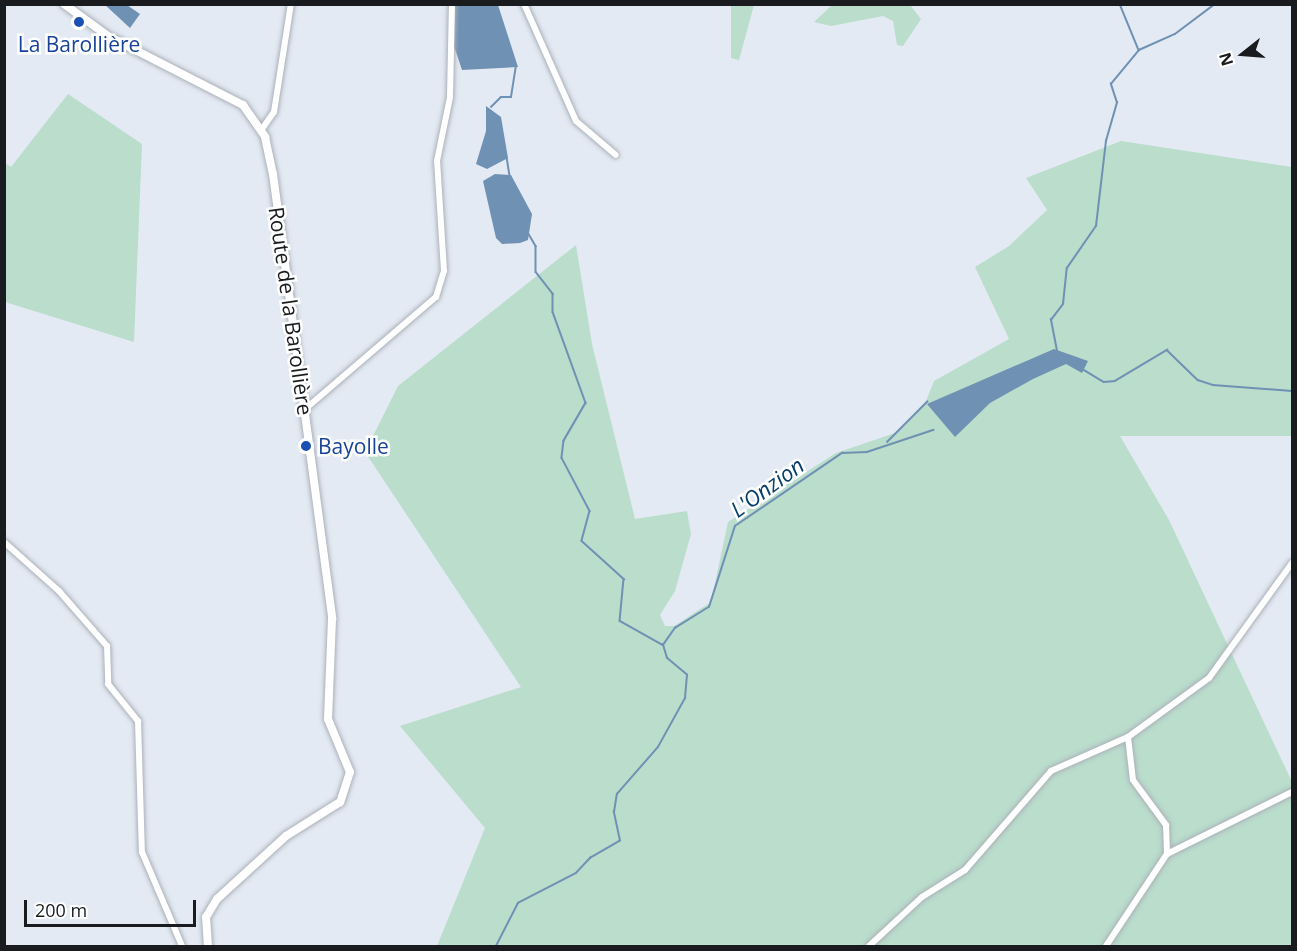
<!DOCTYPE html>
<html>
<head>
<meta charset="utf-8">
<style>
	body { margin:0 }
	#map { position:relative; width:1297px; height:951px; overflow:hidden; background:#e4eaf3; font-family:"Open Sans",sans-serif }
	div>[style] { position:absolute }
	.green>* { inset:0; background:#baddcc }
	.water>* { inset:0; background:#6f91b4 }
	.stream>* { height:1.5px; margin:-0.75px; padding:0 0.75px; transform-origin:0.75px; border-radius:0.75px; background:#6f91b4 }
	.roads { filter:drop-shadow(0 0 2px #abb1b9) drop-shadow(0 0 2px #abb1b9) }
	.minor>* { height:6px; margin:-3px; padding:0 3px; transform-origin:3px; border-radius:3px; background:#fff }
	.major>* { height:8px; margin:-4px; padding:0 4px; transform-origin:4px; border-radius:4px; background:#fff }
	.dots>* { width:16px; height:16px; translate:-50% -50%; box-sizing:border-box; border:3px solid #fff; border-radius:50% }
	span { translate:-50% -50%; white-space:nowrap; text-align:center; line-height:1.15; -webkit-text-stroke:5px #fff; paint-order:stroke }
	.transit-label { font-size:21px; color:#164399 }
	.left { translate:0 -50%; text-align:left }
	.street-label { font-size:21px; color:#191b1e }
	.water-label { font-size:22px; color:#063f6c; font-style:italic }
	.frame { position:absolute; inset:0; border:6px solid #191b1e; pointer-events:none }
	.north { position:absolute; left:1213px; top:24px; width:60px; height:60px; -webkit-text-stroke:4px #fff; paint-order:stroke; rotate:253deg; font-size:16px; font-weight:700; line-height:24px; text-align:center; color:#191b1e }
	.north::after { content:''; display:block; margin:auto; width:21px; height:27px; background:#191b1e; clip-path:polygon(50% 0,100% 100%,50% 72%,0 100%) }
	.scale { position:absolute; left:24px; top:900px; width:172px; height:27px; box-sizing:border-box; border:3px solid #191b1e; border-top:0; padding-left:8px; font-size:18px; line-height:21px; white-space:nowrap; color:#191b1e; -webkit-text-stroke:4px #fff; paint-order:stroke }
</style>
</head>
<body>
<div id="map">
	<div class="green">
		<div style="clip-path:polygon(731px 4px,754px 5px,739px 60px,731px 58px)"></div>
		<div style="clip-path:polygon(833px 4px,910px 5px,921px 19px,903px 46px,897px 45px,893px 21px,883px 16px,831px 26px,814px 22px)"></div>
		<div style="clip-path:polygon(68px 94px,142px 144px,134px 342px,5px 302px,5px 163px,11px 167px)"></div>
		<div style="clip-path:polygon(1121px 141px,1292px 167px,1292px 436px,1120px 436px,1169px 520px,1292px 782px,1292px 946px,437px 946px,485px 828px,400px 726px,521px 687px,365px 452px,398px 386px,576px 245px,592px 344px,635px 519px,687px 511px,691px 534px,675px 591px,660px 615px,665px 626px,674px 626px,711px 602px,728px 522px,836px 453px,898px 432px,926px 401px,934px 381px,1009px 339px,975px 267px,1009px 246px,1047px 210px,1026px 178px)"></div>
	</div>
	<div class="water">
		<div style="clip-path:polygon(104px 4px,127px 5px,140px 14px,130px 28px)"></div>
		<div style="clip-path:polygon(455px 5px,498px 5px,518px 67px,462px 70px,454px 46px)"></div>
		<div style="clip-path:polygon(486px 106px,501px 117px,508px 158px,487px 169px,476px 164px,486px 131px)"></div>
		<div style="clip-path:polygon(495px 174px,511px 175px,532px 214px,528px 240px,520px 243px,502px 244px,496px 238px,483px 181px)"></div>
		<div style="clip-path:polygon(1054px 349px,1088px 361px,1082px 373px,1066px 364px,1033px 379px,990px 403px,955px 437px,927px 404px)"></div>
	</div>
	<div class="stream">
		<div style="left:1120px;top:4px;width:50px;rotate:67.6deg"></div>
		<div style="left:491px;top:107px;width:14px;rotate:-45deg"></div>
		<div style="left:501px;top:97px;width:10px"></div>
		<div style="left:511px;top:97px;width:32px;rotate:-81deg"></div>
		<div style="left:507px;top:157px;width:20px;rotate:81deg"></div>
		<div style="left:529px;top:234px;width:14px;rotate:60deg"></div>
		<div style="left:536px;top:246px;width:26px;rotate:90deg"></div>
		<div style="left:536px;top:272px;width:28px;rotate:52deg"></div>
		<div style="left:553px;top:294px;width:18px;rotate:90deg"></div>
		<div style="left:553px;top:312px;width:97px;rotate:70.1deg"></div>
		<div style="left:586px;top:403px;width:44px;rotate:120.1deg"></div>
		<div style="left:564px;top:441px;width:17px;rotate:97deg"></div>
		<div style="left:562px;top:458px;width:60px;rotate:62.2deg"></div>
		<div style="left:590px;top:511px;width:31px;rotate:105deg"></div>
		<div style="left:582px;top:541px;width:57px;rotate:42.1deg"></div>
		<div style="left:624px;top:579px;width:42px;rotate:95.4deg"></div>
		<div style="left:620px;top:621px;width:49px;rotate:29.2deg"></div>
		<div style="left:1057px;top:351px;width:32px;rotate:-101deg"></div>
		<div style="left:1051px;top:320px;width:20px;rotate:-53deg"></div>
		<div style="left:1063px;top:304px;width:36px;rotate:-84deg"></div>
		<div style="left:1067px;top:268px;width:51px;rotate:-55.4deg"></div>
		<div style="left:1096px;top:226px;width:86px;rotate:-83.3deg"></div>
		<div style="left:1106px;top:141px;width:40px;rotate:-74deg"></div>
		<div style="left:1117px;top:103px;width:20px;rotate:-108deg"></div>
		<div style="left:1111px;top:84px;width:44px;rotate:-50.5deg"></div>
		<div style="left:1139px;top:50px;width:39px;rotate:-24deg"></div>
		<div style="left:1175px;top:34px;width:50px;rotate:-36.9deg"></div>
		<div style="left:1084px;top:370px;width:23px;rotate:31deg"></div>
		<div style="left:1104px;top:382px;width:11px;rotate:-5deg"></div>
		<div style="left:1115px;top:381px;width:61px;rotate:-30.8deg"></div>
		<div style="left:1167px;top:350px;width:43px;rotate:44.1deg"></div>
		<div style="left:1198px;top:380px;width:16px;rotate:18deg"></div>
		<div style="left:1213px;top:385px;width:79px;rotate:4.3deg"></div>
		<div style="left:887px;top:442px;width:57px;rotate:-45deg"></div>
		<div style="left:496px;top:946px;width:48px;rotate:-62.9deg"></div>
		<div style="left:518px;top:903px;width:65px;rotate:-27.3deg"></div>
		<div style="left:576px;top:873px;width:21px;rotate:-47deg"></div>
		<div style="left:590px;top:858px;width:34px;rotate:-30deg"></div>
		<div style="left:620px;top:841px;width:30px;rotate:-102deg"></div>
		<div style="left:614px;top:812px;width:18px;rotate:-81deg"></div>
		<div style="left:617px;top:794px;width:62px;rotate:-48.9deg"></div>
		<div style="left:658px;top:747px;width:56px;rotate:-61.1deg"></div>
		<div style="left:685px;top:698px;width:23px;rotate:-85deg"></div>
		<div style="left:687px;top:675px;width:26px;rotate:-140deg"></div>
		<div style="left:667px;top:658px;width:14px;rotate:-107deg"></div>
		<div style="left:663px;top:645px;width:21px;rotate:-55deg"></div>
		<div style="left:675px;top:628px;width:40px;rotate:-32deg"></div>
		<div style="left:709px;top:607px;width:85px;rotate:-72.2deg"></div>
		<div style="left:735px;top:526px;width:130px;rotate:-34.3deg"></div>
		<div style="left:842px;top:453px;width:25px;rotate:-2deg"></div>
		<div style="left:867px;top:452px;width:70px;rotate:-18.4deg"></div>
	</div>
	<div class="roads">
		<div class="minor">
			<div style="left:524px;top:4px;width:128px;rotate:66deg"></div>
			<div style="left:576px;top:121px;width:52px;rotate:40.4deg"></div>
			<div style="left:262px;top:129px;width:21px;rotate:-55deg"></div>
			<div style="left:274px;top:112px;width:109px;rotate:-81.1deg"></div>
			<div style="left:304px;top:410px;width:174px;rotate:-40.6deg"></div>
			<div style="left:436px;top:297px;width:27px;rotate:-73deg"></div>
			<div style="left:444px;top:271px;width:110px;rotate:-93.6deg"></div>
			<div style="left:437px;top:161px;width:65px;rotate:-78.5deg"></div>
			<div style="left:450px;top:97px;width:93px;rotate:-88.8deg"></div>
			<div style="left:4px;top:542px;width:74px;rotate:41.7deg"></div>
			<div style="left:59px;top:591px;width:73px;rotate:48.9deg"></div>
			<div style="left:107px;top:646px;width:38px;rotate:88deg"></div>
			<div style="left:108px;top:684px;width:48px;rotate:51deg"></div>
			<div style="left:138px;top:721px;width:131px;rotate:88.3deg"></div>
			<div style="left:142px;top:852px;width:102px;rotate:66.9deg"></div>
			<div style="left:1128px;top:737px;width:43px;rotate:83.4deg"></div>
			<div style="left:1133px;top:780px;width:56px;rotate:53.7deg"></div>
			<div style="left:1166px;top:825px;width:29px;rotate:88deg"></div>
			<div style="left:1167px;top:854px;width:140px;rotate:-26.4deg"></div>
			<div style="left:869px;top:946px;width:72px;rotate:-42.8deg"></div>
			<div style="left:922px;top:897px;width:51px;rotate:-32.1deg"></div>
			<div style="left:965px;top:870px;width:131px;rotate:-49deg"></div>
			<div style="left:1051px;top:771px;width:84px;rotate:-23.8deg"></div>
			<div style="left:1128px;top:737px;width:100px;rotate:-36.1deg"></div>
			<div style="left:1209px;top:678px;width:142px;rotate:-54.2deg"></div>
			<div style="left:1106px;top:946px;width:110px;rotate:-56.5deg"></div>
		</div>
		<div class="major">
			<div style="left:64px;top:4px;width:54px;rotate:36deg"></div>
			<div style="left:108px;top:36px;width:152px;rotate:27.1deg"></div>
			<div style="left:243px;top:105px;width:39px;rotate:55deg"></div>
			<div style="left:265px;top:137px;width:38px;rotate:78deg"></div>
			<div style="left:273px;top:174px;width:449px;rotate:82.4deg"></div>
			<div style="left:332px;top:619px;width:100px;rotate:92.3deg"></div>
			<div style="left:328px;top:719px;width:57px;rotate:67.5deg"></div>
			<div style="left:350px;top:772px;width:32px;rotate:108deg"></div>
			<div style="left:340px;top:802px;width:64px;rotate:147.8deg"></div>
			<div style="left:286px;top:836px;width:93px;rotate:137.6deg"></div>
			<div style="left:217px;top:899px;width:21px;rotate:121deg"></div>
			<div style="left:206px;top:917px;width:29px;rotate:86deg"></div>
		</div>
	</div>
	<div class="dots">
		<div style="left:79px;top:22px;background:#1a4fb4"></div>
		<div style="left:306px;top:446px;background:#1a4fb4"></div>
	</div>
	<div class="transit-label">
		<span style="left:79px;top:44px">La Barollière</span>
		<span class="left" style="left:318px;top:446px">Bayolle</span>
	</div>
	<div class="street-label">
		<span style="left:291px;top:311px;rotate:82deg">Route de la Barollière</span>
	</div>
	<div class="water-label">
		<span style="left:767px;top:487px;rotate:-36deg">L'Onzion</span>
	</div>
	<div class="frame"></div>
	<div class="north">N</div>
	<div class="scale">200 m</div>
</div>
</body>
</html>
